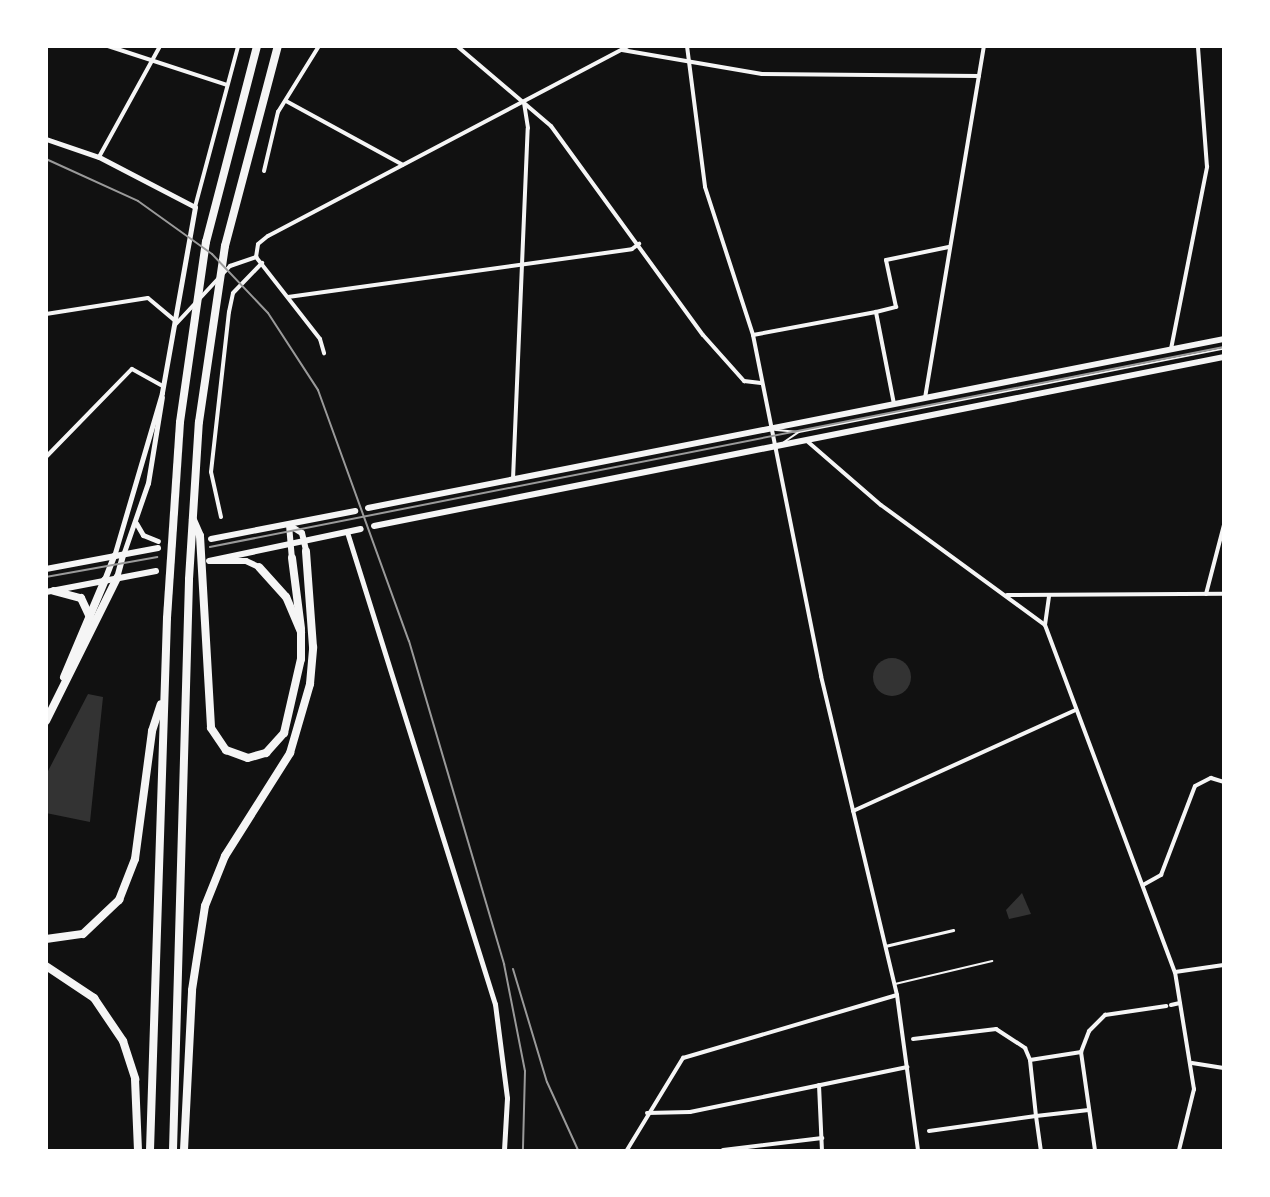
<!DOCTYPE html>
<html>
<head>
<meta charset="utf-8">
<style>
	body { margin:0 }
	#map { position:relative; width:1270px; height:1197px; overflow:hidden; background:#111; font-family:"DejaVu Sans",sans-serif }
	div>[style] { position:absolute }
	.water>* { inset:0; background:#333 }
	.round { border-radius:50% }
	.service>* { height:2px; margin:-1px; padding:0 1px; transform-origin:1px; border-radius:1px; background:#f5f5f5 }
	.pedestrian>* { height:3px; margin:-1.5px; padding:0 1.5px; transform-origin:1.5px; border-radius:1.5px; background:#f5f5f5 }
	.minor>* { height:4px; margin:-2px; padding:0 2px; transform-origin:2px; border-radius:2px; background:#f5f5f5 }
	.tertiary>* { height:5px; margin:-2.5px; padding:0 2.5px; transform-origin:2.5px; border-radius:2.5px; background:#f5f5f5 }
	.primary>* { height:6px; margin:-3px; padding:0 3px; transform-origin:3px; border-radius:3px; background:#f5f5f5 }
	.motorway>* { height:8px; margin:-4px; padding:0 4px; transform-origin:4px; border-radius:4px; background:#f5f5f5 }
	.tram>* { height:1.5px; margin:-0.75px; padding:0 0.75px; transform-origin:0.75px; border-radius:0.75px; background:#9a9a9a }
	.rail>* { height:2px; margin:-1px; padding:0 1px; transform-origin:1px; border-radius:1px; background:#9a9a9a }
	span { translate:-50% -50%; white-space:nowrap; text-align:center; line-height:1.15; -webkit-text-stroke:4.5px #fff; paint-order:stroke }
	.frame { position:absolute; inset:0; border:48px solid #fff; pointer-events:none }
</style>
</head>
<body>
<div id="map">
	<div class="water">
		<div class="round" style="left:873px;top:658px;width:38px;height:38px"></div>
		<div style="clip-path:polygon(88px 694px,103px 697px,90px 822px,46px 813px,47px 773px)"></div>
		<div style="clip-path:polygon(1022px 893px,1031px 914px,1009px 919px,1006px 910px)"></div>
	</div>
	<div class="service">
		<div style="left:776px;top:430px;width:23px;rotate:5deg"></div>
		<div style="left:799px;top:432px;width:433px;rotate:-11.1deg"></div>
		<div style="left:784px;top:442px;width:18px;rotate:-34deg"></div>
		<div style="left:895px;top:984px;width:100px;rotate:-13.3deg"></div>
	</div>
	<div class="pedestrian">
		<div style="left:885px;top:946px;width:70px;rotate:-13.2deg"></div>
	</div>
	<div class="minor">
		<div style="left:108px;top:46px;width:125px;rotate:18.1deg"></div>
		<div style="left:457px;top:46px;width:123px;rotate:40.4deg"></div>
		<div style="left:551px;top:126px;width:258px;rotate:54deg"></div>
		<div style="left:703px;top:335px;width:62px;rotate:48.3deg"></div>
		<div style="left:744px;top:381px;width:17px;rotate:7deg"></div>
		<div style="left:687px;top:46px;width:142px;rotate:82.7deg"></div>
		<div style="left:705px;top:187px;width:156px;rotate:72deg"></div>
		<div style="left:753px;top:335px;width:348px;rotate:78.7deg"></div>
		<div style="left:821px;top:676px;width:328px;rotate:76.6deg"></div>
		<div style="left:897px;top:995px;width:156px;rotate:82.3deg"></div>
		<div style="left:622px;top:50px;width:142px;rotate:9.7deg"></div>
		<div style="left:762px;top:74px;width:217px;rotate:0.5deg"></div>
		<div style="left:286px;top:101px;width:133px;rotate:28.7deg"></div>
		<div style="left:99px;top:157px;width:127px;rotate:-61.2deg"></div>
		<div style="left:264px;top:171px;width:61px;rotate:-76.7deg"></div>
		<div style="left:278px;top:112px;width:78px;rotate:-58.2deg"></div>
		<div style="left:195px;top:207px;width:167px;rotate:-75deg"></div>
		<div style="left:256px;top:257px;width:13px;rotate:-81deg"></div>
		<div style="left:258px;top:244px;width:13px;rotate:-39deg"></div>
		<div style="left:268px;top:236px;width:407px;rotate:-27.8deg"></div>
		<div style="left:256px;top:257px;width:104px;rotate:52deg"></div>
		<div style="left:320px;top:339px;width:15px;rotate:74deg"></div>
		<div style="left:288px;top:297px;width:347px;rotate:-7.9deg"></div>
		<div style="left:632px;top:249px;width:9px;rotate:-36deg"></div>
		<div style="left:46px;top:314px;width:103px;rotate:-8.9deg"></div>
		<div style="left:148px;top:298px;width:34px;rotate:40deg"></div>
		<div style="left:175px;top:325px;width:81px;rotate:-47deg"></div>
		<div style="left:230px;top:266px;width:28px;rotate:-19deg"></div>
		<div style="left:753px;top:335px;width:125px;rotate:-10.6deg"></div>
		<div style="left:1171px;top:349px;width:186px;rotate:-78.8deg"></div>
		<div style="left:1207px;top:167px;width:121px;rotate:-94.3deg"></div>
		<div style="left:925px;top:398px;width:357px;rotate:-80.5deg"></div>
		<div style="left:894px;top:404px;width:94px;rotate:-101.1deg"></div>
		<div style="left:876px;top:312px;width:21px;rotate:-14deg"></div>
		<div style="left:896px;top:307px;width:48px;rotate:-102deg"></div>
		<div style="left:886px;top:260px;width:64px;rotate:-11.7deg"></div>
		<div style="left:807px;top:441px;width:98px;rotate:40.9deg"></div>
		<div style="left:881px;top:505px;width:203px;rotate:36.2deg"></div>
		<div style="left:1045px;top:625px;width:371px;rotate:69.5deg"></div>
		<div style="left:1175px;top:972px;width:119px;rotate:80.8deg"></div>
		<div style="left:1194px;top:1089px;width:63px;rotate:103.8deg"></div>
		<div style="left:46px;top:457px;width:123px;rotate:-45.7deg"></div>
		<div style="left:132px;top:369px;width:35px;rotate:29deg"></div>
		<div style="left:513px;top:479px;width:351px;rotate:-87.6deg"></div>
		<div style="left:528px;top:128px;width:25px;rotate:-99deg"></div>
		<div style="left:221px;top:517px;width:46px;rotate:-102.5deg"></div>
		<div style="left:211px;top:472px;width:161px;rotate:-83.6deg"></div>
		<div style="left:229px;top:312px;width:19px;rotate:-78deg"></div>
		<div style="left:233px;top:293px;width:42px;rotate:-46deg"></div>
		<div style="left:1206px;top:594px;width:71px;rotate:-75.4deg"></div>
		<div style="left:1007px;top:595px;width:217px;rotate:-0.3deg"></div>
		<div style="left:1045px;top:625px;width:30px;rotate:-82deg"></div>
		<div style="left:853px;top:811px;width:245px;rotate:-24.4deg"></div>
		<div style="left:1143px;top:885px;width:21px;rotate:-29deg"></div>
		<div style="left:1161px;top:875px;width:95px;rotate:-69.1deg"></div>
		<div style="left:1195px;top:786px;width:18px;rotate:-27deg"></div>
		<div style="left:1211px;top:778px;width:14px;rotate:17deg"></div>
		<div style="left:1175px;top:972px;width:49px;rotate:-8.1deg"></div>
		<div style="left:1171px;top:1005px;width:9px;rotate:-13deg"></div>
		<div style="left:913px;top:1039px;width:84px;rotate:-6.9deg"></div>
		<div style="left:996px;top:1029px;width:35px;rotate:33deg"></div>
		<div style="left:1025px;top:1048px;width:13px;rotate:67deg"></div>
		<div style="left:1030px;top:1060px;width:52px;rotate:-8.9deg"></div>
		<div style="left:1081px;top:1052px;width:22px;rotate:-69deg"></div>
		<div style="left:1089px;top:1031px;width:23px;rotate:-45deg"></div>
		<div style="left:1105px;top:1015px;width:62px;rotate:-8.4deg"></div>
		<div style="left:1081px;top:1052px;width:99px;rotate:81.9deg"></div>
		<div style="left:1030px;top:1060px;width:56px;rotate:83.9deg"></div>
		<div style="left:1036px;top:1116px;width:53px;rotate:-6.5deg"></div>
		<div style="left:1192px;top:1063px;width:32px;rotate:9deg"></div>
		<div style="left:819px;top:1085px;width:65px;rotate:87.4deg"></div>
		<div style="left:647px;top:1113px;width:43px;rotate:-1.3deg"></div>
		<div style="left:690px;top:1112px;width:222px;rotate:-11.7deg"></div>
		<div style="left:929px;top:1131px;width:108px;rotate:-8deg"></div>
		<div style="left:1036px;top:1116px;width:34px;rotate:82deg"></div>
		<div style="left:627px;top:1150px;width:108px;rotate:-58.7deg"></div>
		<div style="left:683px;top:1058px;width:223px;rotate:-16.4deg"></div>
		<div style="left:723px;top:1150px;width:100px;rotate:-6.9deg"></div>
	</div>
	<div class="tertiary">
		<div style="left:46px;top:139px;width:56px;rotate:18.8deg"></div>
		<div style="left:99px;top:157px;width:108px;rotate:27.5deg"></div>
		<div style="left:195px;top:207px;width:189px;rotate:100.1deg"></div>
		<div style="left:162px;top:393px;width:170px;rotate:106.4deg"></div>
		<div style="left:136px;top:523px;width:14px;rotate:60deg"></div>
		<div style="left:143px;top:535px;width:16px;rotate:22deg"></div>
		<div style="left:347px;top:532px;width:495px;rotate:72.6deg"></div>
		<div style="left:495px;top:1004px;width:95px;rotate:82.7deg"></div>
		<div style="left:507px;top:1098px;width:52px;rotate:93.3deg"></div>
		<div style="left:123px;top:555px;width:76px;rotate:-70.9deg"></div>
		<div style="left:148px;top:483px;width:87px;rotate:-80.8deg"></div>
	</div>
	<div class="primary">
		<div style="left:368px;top:508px;width:873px;rotate:-11.17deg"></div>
		<div style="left:289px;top:525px;width:15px;rotate:32deg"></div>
		<div style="left:302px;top:533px;width:18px;rotate:77deg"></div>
		<div style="left:289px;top:525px;width:33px;rotate:85deg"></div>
		<div style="left:374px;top:526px;width:867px;rotate:-11.25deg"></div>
		<div style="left:211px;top:539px;width:147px;rotate:-11deg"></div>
		<div style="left:209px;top:561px;width:155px;rotate:-11.9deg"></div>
		<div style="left:210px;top:561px;width:36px"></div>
		<div style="left:246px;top:561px;width:14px;rotate:25deg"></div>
		<div style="left:46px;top:569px;width:114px;rotate:-10.6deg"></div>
		<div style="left:117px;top:578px;width:24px;rotate:-75deg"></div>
		<div style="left:105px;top:580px;width:26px;rotate:-69deg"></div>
		<div style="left:46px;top:592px;width:112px;rotate:-10.8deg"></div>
	</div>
	<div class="motorway">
		<div style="left:193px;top:520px;width:17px;rotate:66deg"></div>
		<div style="left:200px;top:536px;width:192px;rotate:86.7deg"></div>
		<div style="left:211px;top:728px;width:27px;rotate:56deg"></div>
		<div style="left:226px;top:750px;width:23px;rotate:20deg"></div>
		<div style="left:248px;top:758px;width:19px;rotate:-16deg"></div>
		<div style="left:266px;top:753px;width:27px;rotate:-48deg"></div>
		<div style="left:284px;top:733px;width:76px;rotate:-77.1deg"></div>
		<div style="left:301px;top:659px;width:27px;rotate:-90deg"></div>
		<div style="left:301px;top:632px;width:38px;rotate:-113deg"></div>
		<div style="left:286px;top:597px;width:40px;rotate:-132deg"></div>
		<div style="left:292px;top:558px;width:71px;rotate:82.7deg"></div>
		<div style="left:54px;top:591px;width:28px;rotate:15deg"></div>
		<div style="left:81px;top:598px;width:21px;rotate:65deg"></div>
		<div style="left:64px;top:677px;width:105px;rotate:-67.1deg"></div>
		<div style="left:46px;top:721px;width:160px;rotate:-63.6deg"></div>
		<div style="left:46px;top:939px;width:37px;rotate:-8deg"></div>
		<div style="left:83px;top:934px;width:50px;rotate:-43.4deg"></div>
		<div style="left:119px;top:900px;width:44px;rotate:-68.7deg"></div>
		<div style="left:135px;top:859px;width:129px;rotate:-82.4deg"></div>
		<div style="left:152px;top:731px;width:28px;rotate:-72deg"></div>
		<div style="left:46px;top:966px;width:58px;rotate:33.7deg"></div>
		<div style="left:94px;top:998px;width:52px;rotate:56deg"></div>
		<div style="left:123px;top:1041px;width:40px;rotate:72deg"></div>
		<div style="left:135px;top:1079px;width:71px;rotate:87.6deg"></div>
		<div style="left:150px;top:1150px;width:532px;rotate:-88.17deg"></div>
		<div style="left:167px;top:618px;width:196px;rotate:-86.2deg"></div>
		<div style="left:180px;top:422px;width:182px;rotate:-81.8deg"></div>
		<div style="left:206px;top:242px;width:203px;rotate:-75.4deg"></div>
		<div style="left:173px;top:1150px;width:571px;rotate:-88.39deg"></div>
		<div style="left:189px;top:579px;width:157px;rotate:-86.4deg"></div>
		<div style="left:199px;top:422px;width:178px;rotate:-81.6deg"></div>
		<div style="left:225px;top:246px;width:207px;rotate:-75.2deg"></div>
		<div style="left:184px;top:1150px;width:160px;rotate:-87.1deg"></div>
		<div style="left:192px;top:990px;width:85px;rotate:-81.2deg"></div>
		<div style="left:205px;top:906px;width:54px;rotate:-68.2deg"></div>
		<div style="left:225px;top:856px;width:122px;rotate:-57.7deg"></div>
		<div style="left:290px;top:753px;width:72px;rotate:-73.8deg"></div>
		<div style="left:310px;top:684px;width:37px;rotate:-85deg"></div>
		<div style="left:313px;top:647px;width:96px;rotate:-94.2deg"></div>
	</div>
	<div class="tram">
		<div style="left:210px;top:547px;width:1034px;rotate:-11.16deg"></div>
		<div style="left:46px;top:577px;width:113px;rotate:-10.2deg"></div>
	</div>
	<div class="rail">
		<div style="left:46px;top:159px;width:101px;rotate:24.5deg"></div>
		<div style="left:138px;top:201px;width:91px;rotate:35.6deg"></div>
		<div style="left:212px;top:254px;width:81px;rotate:46.5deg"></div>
		<div style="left:268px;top:313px;width:92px;rotate:57deg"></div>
		<div style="left:318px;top:390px;width:267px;rotate:70.1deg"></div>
		<div style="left:409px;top:641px;width:337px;rotate:73.6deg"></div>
		<div style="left:504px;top:964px;width:109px;rotate:78.9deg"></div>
		<div style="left:525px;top:1071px;width:79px;rotate:91.5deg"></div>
		<div style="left:513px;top:969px;width:118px;rotate:73.3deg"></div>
		<div style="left:547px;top:1082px;width:75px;rotate:65.5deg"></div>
	</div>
	<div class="frame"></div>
</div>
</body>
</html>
